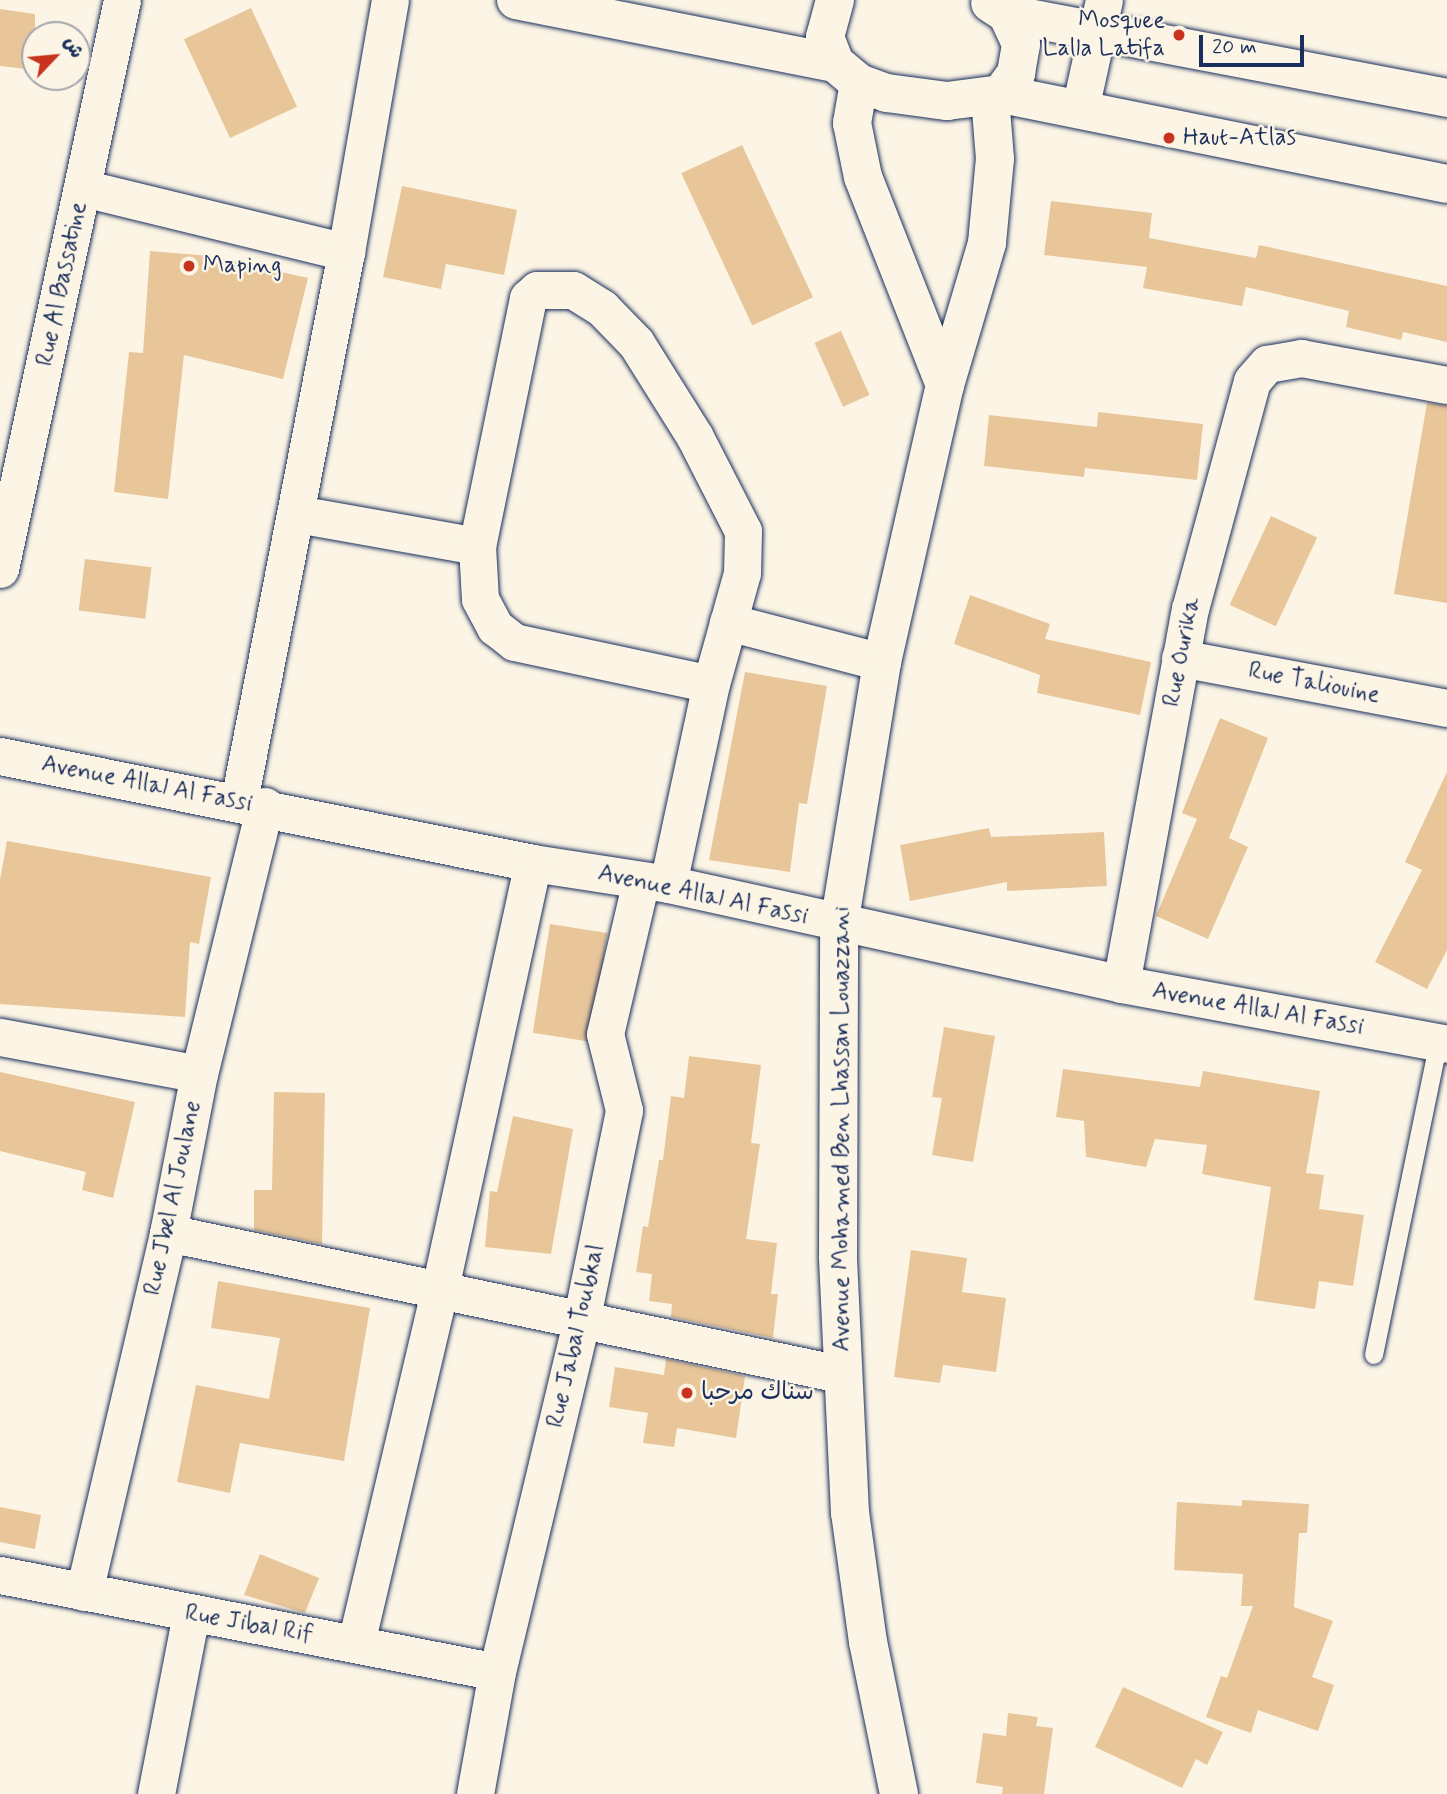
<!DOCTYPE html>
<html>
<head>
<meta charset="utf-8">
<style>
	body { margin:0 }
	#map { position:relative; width:1447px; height:1794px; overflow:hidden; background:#fcf5e5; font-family:Mynerve,"Playpen Sans Arabic",sans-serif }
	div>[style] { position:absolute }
	.building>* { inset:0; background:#e8c69a; transform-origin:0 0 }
	.roads { filter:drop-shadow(0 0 2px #1b2f5e) drop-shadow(0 0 2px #1b2f5e) }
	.lane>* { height:18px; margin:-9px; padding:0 9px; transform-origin:9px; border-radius:9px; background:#fcf5e5 }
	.street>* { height:37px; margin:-18.5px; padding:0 18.5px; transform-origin:18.5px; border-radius:18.5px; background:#fcf5e5 }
	.secondary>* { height:38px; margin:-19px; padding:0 19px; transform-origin:19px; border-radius:19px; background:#fcf5e5 }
	.dots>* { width:19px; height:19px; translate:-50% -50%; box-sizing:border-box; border:4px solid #fcf5e5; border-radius:50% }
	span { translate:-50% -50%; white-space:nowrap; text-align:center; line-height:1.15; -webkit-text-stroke:5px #fcf5e5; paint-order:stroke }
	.poi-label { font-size:24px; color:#1b2f5e }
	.right { translate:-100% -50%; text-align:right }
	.left { translate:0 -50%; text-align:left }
	.street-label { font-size:24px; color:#1b2f5e }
	.north { position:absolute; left:21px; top:21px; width:70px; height:70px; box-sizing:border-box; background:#fcf5e5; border:2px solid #a2a6af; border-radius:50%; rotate:64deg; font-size:19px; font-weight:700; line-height:28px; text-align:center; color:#1b2f5e }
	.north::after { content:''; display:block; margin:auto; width:24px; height:32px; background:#c8321e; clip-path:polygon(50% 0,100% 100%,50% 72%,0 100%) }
	.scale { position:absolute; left:1199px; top:35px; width:105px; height:32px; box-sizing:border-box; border:4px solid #1b2f5e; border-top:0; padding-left:9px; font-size:21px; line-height:24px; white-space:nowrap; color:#1b2f5e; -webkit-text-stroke:5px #fcf5e5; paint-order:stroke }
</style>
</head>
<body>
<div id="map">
	<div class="building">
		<div style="left:251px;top:8px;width:109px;height:74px;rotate:65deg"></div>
		<div style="clip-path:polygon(0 9px,35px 14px,35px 70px,0 66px)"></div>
		<div style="left:742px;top:145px;width:168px;height:67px;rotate:65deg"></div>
		<div style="clip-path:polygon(402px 186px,517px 210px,504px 275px,446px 264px,441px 289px,383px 277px)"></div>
		<div style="clip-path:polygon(1051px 201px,1152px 213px,1149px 238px,1256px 258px,1259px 245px,1447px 286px,1447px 342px,1403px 332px,1401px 340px,1346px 327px,1349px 311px,1246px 287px,1242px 306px,1143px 288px,1147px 267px,1044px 255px)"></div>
		<div style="clip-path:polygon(150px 251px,210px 256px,308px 278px,283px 379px,184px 355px,168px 499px,114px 492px,129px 352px,143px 353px)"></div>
		<div style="left:841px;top:331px;width:70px;height:29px;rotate:66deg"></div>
		<div style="clip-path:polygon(1427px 403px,1447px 405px,1447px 603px,1394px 594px)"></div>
		<div style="clip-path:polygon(1098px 412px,1203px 424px,1197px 480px,1085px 468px,1084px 477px,984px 466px,989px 415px,1097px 427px)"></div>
		<div style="left:1271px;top:516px;width:51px;height:98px;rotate:25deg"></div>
		<div style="left:85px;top:559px;width:67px;height:52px;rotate:7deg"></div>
		<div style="clip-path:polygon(970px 595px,1050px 624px,1045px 639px,1151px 662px,1140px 715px,1037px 693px,1040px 675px,954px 644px)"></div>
		<div style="clip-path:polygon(745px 672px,827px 686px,807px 804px,799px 803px,790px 872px,709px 860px)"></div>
		<div style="clip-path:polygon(1220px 718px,1268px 738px,1229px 838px,1248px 847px,1208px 939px,1156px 916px,1197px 819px,1182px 813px)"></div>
		<div style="clip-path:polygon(1447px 772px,1447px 950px,1427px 989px,1375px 962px,1422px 870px,1405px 862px)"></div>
		<div style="clip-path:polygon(989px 828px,991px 837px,1104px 832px,1107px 886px,1007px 891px,1007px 882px,910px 901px,900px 845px)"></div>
		<div style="clip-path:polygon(7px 841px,211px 877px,199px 944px,190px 942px,185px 1017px,0 1004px,0 880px)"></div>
		<div style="left:550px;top:924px;width:58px;height:110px;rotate:9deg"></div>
		<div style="clip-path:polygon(944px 1027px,995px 1036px,973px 1162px,932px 1155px,942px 1098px,932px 1097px)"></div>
		<div style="clip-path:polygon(689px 1056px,761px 1065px,751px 1143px,760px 1144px,746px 1239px,777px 1243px,771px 1294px,778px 1294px,773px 1338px,671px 1317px,672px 1304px,649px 1301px,652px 1274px,636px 1272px,643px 1226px,648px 1227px,659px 1160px,663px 1160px,671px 1096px,684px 1098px)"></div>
		<div style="clip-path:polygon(1063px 1069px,1200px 1087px,1203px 1071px,1320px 1091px,1306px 1173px,1324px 1175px,1319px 1209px,1364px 1215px,1353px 1286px,1319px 1281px,1315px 1309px,1254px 1300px,1271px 1187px,1202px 1174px,1207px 1145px,1155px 1139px,1146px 1167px,1086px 1157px,1084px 1121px,1056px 1117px)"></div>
		<div style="clip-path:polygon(0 1072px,135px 1102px,113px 1198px,82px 1190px,86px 1172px,0 1151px)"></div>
		<div style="clip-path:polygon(274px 1092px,325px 1093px,322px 1244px,254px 1230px,254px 1190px,272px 1190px)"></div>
		<div style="clip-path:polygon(513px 1116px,573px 1129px,551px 1254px,485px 1247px,490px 1191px,497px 1192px)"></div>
		<div style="clip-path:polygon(911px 1250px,967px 1258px,962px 1292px,1006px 1298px,996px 1372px,943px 1365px,940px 1383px,894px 1377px)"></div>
		<div style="clip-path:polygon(218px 1281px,370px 1308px,344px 1461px,240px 1443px,230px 1493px,177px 1482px,196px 1385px,269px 1399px,280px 1338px,211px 1328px)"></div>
		<div style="clip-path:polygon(666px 1359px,745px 1376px,736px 1438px,677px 1428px,674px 1447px,643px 1443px,648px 1413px,609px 1407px,615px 1367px,664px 1375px)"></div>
		<div style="clip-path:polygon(1242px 1500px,1309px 1504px,1307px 1533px,1299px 1533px,1294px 1607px,1333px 1621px,1312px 1677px,1334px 1685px,1318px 1731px,1258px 1710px,1251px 1733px,1206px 1717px,1221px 1676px,1227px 1678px,1253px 1606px,1241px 1606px,1243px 1574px,1174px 1570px,1177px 1502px,1242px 1506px)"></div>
		<div style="clip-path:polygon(0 1507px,41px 1515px,35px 1549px,0 1542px)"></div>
		<div style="clip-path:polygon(260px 1554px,319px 1578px,305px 1613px,244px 1595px)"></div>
		<div style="clip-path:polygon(1123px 1687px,1223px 1732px,1207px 1765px,1196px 1759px,1182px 1788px,1095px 1747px)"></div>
		<div style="clip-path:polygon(1008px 1713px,1038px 1717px,1036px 1726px,1053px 1728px,1044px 1794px,1002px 1794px,1003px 1787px,976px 1783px,983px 1733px,1006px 1736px)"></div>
	</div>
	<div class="roads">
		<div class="lane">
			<div style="left:1374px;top:1355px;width:320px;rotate:-78.3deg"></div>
		</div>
		<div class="street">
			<div style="left:1080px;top:109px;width:112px;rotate:-77.6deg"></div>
			<div style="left:83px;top:188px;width:271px;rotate:13.7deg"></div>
			<div style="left:297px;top:514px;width:183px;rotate:10.1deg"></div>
			<div style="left:0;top:569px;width:582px;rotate:-77.9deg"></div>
			<div style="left:728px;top:622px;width:159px;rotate:14.6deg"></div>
			<div style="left:1180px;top:658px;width:272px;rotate:10.6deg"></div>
			<div style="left:0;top:756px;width:544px;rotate:11.35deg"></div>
			<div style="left:533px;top:863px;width:137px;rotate:8.8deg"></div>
			<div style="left:668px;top:884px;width:464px;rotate:12.4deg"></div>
			<div style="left:1121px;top:984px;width:331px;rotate:10.4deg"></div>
			<div style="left:239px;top:801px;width:559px;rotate:-78.97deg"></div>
			<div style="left:346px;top:252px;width:256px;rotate:-80.1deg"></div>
			<div style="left:668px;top:884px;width:205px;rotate:-77.9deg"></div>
			<div style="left:711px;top:684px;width:115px;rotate:-74.4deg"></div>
			<div style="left:742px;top:573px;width:42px;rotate:-88.6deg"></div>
			<div style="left:743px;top:531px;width:106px;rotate:-117.1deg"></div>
			<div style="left:695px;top:437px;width:111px;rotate:-122.1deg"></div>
			<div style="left:636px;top:343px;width:49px;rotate:-134.2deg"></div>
			<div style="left:602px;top:308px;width:34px;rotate:-148deg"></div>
			<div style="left:573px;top:290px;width:36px;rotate:180deg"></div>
			<div style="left:537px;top:290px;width:12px;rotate:138deg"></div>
			<div style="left:528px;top:298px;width:253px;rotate:101.6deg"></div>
			<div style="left:477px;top:546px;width:53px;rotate:86.8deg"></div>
			<div style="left:480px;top:599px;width:32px;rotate:62deg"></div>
			<div style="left:495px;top:627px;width:24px;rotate:38deg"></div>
			<div style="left:514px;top:642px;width:201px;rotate:12deg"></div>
			<div style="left:1121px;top:984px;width:381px;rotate:-79.6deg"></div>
			<div style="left:1190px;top:609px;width:236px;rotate:-74.8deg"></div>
			<div style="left:1252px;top:381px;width:23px;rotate:-49deg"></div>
			<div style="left:1267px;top:364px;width:35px;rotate:-10deg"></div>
			<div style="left:1301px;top:358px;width:148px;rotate:10.5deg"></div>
			<div style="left:0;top:1037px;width:202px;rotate:10.5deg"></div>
			<div style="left:168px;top:1233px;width:687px;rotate:11.85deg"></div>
			<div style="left:0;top:1575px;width:506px;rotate:11.04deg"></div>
			<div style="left:84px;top:1592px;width:369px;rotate:-76.8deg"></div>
			<div style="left:168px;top:1233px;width:162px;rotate:-79deg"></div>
			<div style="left:199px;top:1074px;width:276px;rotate:-76.2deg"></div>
			<div style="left:356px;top:1643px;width:360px;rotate:-76.7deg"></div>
			<div style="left:439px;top:1293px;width:440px;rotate:-77.7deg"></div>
			<div style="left:156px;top:1794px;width:183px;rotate:-79deg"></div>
			<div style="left:475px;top:1794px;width:124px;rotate:-79.8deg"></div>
			<div style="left:497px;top:1672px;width:360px;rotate:-76.5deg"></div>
			<div style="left:581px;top:1322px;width:216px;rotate:-78.5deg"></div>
			<div style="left:624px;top:1110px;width:78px;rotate:-104deg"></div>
			<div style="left:605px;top:1034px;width:158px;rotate:-76.8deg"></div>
		</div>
		<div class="secondary">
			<div style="left:516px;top:0;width:325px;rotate:11.2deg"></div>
			<div style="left:835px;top:0;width:38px;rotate:105deg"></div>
			<div style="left:825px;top:37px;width:28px;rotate:69deg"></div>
			<div style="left:835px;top:63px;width:31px;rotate:40deg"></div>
			<div style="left:859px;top:83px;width:30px;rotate:20deg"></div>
			<div style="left:887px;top:93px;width:61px;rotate:7.6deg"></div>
			<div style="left:947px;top:101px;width:54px;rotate:-7.4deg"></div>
			<div style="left:1001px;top:94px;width:26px;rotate:-54deg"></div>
			<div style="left:1016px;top:73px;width:29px;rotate:-80deg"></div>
			<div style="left:1021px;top:44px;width:33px;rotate:-115deg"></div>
			<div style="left:1007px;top:14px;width:20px;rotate:-147deg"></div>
			<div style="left:1007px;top:14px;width:448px;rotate:10.8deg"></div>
			<div style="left:859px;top:83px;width:41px;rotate:99.9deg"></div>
			<div style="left:852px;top:123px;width:55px;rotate:78.5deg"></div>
			<div style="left:863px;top:177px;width:224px;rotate:68.5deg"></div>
			<div style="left:1001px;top:94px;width:455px;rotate:11.4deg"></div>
			<div style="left:899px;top:1794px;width:155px;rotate:-101.5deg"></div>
			<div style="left:868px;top:1642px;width:130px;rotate:-97.9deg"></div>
			<div style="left:850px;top:1513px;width:257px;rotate:-92.7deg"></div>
			<div style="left:838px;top:1256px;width:331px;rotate:-89.8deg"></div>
			<div style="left:839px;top:925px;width:266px;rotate:-80.7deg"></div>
			<div style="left:882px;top:662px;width:284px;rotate:-77.2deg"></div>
			<div style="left:945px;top:385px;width:148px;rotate:-73.5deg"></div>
			<div style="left:987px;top:243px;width:84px;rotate:-84.6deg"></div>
			<div style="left:995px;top:159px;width:62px;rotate:-94.6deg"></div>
		</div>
	</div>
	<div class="dots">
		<div style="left:1179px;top:35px;background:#c8321e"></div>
		<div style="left:1169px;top:138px;background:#c8321e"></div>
		<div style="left:189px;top:266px;background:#c8321e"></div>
		<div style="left:687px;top:1393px;background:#c8321e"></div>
	</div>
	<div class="poi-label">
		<span class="right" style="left:1165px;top:35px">Mosquee<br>Lalla Latifa</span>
		<span class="left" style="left:1183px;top:138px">Haut-Atlas</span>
		<span class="left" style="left:203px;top:266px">Maping</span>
		<span class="left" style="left:701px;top:1393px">سناك مرحبا</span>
	</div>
	<div class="street-label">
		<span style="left:62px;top:284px;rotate:-78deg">Rue Al Bassatine</span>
		<span style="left:1182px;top:652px;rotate:-79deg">Rue Ourika</span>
		<span style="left:1314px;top:683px;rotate:11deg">Rue Taliouine</span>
		<span style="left:147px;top:784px;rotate:11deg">Avenue Allal Al Fassi</span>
		<span style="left:703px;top:895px;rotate:12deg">Avenue Allal Al Fassi</span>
		<span style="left:1258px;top:1009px;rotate:10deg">Avenue Allal Al Fassi</span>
		<span style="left:842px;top:1129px;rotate:-90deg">Avenue Mohamed Ben Lhassan Louazzani</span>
		<span style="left:173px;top:1198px;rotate:-78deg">Rue Jbel Al Joulane</span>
		<span style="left:576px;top:1336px;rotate:-77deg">Rue Jabal Toubkal</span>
		<span style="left:249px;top:1624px;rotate:10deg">Rue Jibal Rif</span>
	</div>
	<div class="north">ش</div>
	<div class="scale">20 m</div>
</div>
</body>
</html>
